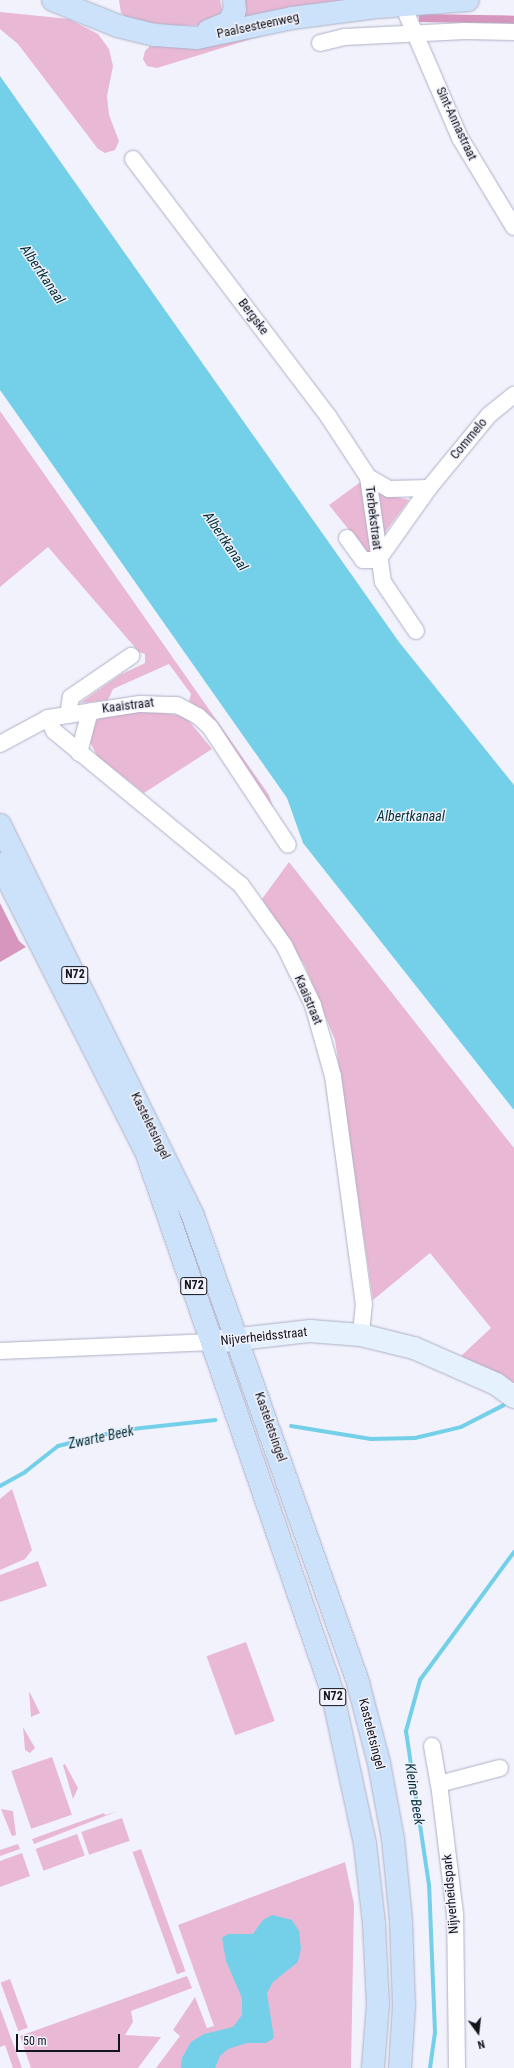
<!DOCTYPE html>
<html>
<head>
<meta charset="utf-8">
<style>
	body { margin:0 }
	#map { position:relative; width:514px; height:2068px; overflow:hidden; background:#f1f2fc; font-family:"Roboto Condensed",sans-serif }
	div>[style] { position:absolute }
	.green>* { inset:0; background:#e9b8d5; transform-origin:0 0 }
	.forest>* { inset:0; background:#d796be; transform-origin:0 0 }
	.water>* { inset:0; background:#74cfe8 }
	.stream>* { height:4px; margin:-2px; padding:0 2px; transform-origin:2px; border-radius:2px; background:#74cfe8 }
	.roads { filter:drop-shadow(0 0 1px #aeb0c6) drop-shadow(0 0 1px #aeb0c6) }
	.street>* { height:16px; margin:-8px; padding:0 8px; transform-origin:8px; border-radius:8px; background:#fff }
	.secondary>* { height:22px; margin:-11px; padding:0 11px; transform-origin:11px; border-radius:11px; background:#e5f1fd }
	.primary>* { height:22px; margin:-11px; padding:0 11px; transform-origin:11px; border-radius:11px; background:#cbe2fa }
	span { translate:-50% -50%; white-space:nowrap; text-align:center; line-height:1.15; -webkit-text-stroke:3px #f1f2fc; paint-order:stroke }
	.shield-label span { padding:1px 3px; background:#f1f2fc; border:1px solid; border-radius:3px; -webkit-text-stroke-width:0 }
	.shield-label { font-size:12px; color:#14141c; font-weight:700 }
	.street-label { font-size:13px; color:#14141c }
	.water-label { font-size:14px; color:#02303a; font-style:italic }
	.north { position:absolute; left:458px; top:2012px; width:40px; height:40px; -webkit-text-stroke:3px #f1f2fc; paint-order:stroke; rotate:165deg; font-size:11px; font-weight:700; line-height:16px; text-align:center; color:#14141c }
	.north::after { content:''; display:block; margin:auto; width:14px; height:18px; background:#14141c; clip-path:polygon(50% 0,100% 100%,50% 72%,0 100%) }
	.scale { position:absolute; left:16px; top:2034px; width:104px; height:18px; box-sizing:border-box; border:2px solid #14141c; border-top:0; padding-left:5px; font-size:12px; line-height:14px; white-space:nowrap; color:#14141c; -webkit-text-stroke:3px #f1f2fc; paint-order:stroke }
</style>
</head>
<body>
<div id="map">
	<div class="green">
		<div style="clip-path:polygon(119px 0,220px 0,222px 9px,222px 14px,204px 25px,177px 26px,130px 20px,121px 13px)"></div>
		<div style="clip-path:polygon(245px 0,369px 0,241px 21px)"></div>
		<div style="clip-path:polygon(0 12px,69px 19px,98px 34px,109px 49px,113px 66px,107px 96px,109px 115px,119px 141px,115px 150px,105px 153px,98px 149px,18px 44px,0 29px)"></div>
		<div style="clip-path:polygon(274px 32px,157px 68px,147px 66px,143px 59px,145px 51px,153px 43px)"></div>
		<div style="clip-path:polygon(0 411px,269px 795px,274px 810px,223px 733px,209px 715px,189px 701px,191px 694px,169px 664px,113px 689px,108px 700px,80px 703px,120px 675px,145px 663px,145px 654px,139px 652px,48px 547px,0 587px)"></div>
		<div style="clip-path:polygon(362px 481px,372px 553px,370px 556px,329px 505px)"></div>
		<div style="clip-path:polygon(377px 492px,409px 500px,383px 535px)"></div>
		<div style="clip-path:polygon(139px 710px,185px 716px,212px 749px,144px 793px,97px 756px,87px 736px,92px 724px,100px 718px)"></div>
		<div style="clip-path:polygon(289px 862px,514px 1148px,514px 1384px,461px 1356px,491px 1328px,430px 1253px,373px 1300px,335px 1040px,305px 966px,262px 899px)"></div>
		<div style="clip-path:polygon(12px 1489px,32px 1550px,25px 1559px,0 1570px,0 1499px)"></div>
		<div style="clip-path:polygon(38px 1561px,47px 1586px,0 1602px,0 1575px)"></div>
		<div style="left:246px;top:1642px;width:84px;height:42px;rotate:70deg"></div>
		<div style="clip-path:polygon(29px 1691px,40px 1713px,31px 1717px)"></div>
		<div style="clip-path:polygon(23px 1727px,35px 1748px,30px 1753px,25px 1750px)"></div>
		<div style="left:52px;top:1757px;width:61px;height:43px;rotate:71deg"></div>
		<div style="clip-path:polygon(65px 1764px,78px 1788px,73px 1799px,63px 1765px)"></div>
		<div style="clip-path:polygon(1px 1809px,13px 1811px,16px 1835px,12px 1836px)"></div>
		<div style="clip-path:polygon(118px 1811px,34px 1844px,32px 1839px,104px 1813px,105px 1815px)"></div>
		<div style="left:122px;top:1818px;width:24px;height:43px;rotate:71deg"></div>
		<div style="left:77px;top:1834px;width:23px;height:44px;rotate:70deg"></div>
		<div style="clip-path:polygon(18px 1844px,20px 1849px,0 1856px,0 1850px)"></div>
		<div style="left:141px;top:1849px;width:130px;height:9px;rotate:70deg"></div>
		<div style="clip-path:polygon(22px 1853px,30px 1876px,0 1887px,0 1861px)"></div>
		<div style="clip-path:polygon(345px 1862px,354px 1904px,351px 2068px,156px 2068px,180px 2036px,173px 2030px,195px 1997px,207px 2028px,214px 2026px,178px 1925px)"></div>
		<div style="clip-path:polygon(187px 1976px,192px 1988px,131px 2011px,133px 2022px,125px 2035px,161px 2037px,138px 2068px,31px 2068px,20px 2036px)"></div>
		<div style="left:10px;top:1979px;width:52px;height:10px;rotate:70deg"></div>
		<div style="clip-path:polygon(0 2008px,22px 2068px,13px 2068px,5px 2045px,0 2047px)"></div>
	</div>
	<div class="forest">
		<div style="left:419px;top:14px;width:95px;height:8px;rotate:1deg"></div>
		<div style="clip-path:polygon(0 903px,19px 941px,26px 947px,0 962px)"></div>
	</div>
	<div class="water">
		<div style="clip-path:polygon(0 76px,399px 642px,514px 785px,514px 1110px,303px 843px,287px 798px,0 390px)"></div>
		<div style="clip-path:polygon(272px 1915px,292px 1920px,299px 1931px,301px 1948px,298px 1962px,273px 1982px,267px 1993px,274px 2038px,266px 2043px,247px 2043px,228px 2049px,220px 2056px,215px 2068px,181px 2068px,182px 2058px,191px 2042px,204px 2034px,233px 2027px,242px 2015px,242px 1998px,226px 1961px,222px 1938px,228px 1934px,253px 1934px,263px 1920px)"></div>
	</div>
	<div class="stream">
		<div style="left:291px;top:1426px;width:81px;rotate:9.2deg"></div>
		<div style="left:371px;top:1439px;width:44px;rotate:-1.3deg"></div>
		<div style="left:415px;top:1438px;width:47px;rotate:-13.4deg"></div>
		<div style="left:461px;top:1427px;width:48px;rotate:-27.1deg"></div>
		<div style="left:0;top:1486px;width:29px;rotate:-29deg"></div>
		<div style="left:25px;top:1472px;width:42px;rotate:-38.2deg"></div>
		<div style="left:58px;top:1446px;width:67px;rotate:-13.8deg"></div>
		<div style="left:123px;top:1430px;width:93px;rotate:-6.2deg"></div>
		<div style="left:430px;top:2068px;width:36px;rotate:-82deg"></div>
		<div style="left:435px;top:2032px;width:147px;rotate:-92.3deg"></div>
		<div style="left:429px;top:1885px;width:156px;rotate:-98.5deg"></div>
		<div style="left:406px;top:1731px;width:53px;rotate:-74.6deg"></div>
		<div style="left:420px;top:1680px;width:159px;rotate:-53.7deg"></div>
	</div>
	<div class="roads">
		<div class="street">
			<div style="left:407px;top:15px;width:134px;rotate:66.7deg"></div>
			<div style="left:460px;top:138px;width:104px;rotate:58.8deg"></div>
			<div style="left:320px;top:43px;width:25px;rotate:-14deg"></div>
			<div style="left:344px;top:37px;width:121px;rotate:-2.8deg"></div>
			<div style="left:465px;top:31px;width:49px;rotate:1.2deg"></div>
			<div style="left:133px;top:159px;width:323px;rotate:52.8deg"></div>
			<div style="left:328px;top:416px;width:73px;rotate:56.7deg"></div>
			<div style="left:368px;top:477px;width:106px;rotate:81.9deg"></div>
			<div style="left:383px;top:582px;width:59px;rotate:56deg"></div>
			<div style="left:368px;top:477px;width:24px;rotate:30deg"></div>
			<div style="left:389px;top:489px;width:40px;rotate:-1.4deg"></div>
			<div style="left:429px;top:488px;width:94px;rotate:-50.6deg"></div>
			<div style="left:489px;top:415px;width:32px;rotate:-39deg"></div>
			<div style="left:347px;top:538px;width:27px;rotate:54deg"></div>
			<div style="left:363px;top:560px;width:15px"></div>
			<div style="left:378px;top:560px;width:88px;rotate:-54.7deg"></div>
			<div style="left:68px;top:715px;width:18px;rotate:-81deg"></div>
			<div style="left:71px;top:697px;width:73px;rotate:-34.3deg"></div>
			<div style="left:48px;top:718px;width:14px;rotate:65deg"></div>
			<div style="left:54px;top:731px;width:242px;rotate:39.5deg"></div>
			<div style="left:241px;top:885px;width:74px;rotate:54.4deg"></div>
			<div style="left:284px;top:945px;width:67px;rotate:64.2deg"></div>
			<div style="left:313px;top:1005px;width:74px;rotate:74.3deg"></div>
			<div style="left:333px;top:1076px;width:230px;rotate:82.3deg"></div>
			<div style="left:364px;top:1304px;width:31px;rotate:96deg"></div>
			<div style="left:0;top:744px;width:55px;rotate:-28.4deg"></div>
			<div style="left:48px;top:718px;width:93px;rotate:-8.7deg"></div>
			<div style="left:140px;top:704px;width:37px;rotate:2deg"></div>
			<div style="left:177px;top:705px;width:24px;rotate:28deg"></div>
			<div style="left:198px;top:716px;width:16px;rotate:43deg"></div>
			<div style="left:210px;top:727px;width:141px;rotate:56.5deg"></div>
			<div style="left:79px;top:753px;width:43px;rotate:-75.3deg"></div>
			<div style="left:0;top:1351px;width:213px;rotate:-2.4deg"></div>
			<div style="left:432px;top:1746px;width:39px;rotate:80deg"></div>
			<div style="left:457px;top:2068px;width:154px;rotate:-90.7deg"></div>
			<div style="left:455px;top:1914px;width:131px;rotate:-97deg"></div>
			<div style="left:439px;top:1784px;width:63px;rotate:-14.7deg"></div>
		</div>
		<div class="secondary">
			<div style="left:213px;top:1342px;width:98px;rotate:-6.5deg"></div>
			<div style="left:310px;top:1331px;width:51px;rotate:4.5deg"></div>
			<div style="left:361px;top:1335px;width:55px;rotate:13.8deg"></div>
			<div style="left:414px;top:1348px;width:90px;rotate:23.7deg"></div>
			<div style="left:496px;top:1384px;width:22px;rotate:36deg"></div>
		</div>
		<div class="primary">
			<div style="left:53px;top:0;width:70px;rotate:21.8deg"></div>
			<div style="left:118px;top:26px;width:38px;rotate:14deg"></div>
			<div style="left:155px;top:35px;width:42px;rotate:4.1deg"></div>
			<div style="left:197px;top:38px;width:97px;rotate:-11.9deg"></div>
			<div style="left:292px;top:18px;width:87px;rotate:-7.3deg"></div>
			<div style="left:378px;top:7px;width:90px;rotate:-4.4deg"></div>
			<div style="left:208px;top:31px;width:23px;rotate:-23deg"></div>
			<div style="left:229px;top:22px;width:13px;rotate:-63deg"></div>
			<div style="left:235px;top:10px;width:10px;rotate:-96deg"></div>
			<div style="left:0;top:825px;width:436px;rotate:63.7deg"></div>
			<div style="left:193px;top:1216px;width:495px;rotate:70.5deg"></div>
			<div style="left:358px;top:1683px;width:83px;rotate:75.3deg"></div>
			<div style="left:379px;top:1763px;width:77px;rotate:79.6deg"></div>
			<div style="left:393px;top:1839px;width:82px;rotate:84.4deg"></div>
			<div style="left:401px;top:1921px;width:84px;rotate:88deg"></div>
			<div style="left:404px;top:2005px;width:63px;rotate:93.6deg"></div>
			<div style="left:0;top:864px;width:325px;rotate:63.1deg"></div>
			<div style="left:147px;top:1154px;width:568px;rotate:70.99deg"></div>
			<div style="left:332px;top:1691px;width:157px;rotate:77.8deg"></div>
			<div style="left:365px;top:1844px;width:80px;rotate:83.5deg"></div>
			<div style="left:374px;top:1923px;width:81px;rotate:87.2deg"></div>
			<div style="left:378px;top:2004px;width:64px;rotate:94.5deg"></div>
		</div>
	</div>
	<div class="shield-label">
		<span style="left:75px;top:975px">N72</span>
		<span style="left:194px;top:1286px">N72</span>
		<span style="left:333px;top:1697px">N72</span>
	</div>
	<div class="street-label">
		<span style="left:258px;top:26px;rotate:-12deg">Paalsesteenweg</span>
		<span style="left:456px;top:124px;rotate:65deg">Sint-Annastraat</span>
		<span style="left:253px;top:317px;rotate:53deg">Bergske</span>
		<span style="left:469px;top:439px;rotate:-50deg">Commelo</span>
		<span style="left:373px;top:518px;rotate:83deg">Terbekstraat</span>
		<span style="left:128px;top:706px;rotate:-7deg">Kaaistraat</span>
		<span style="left:308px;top:1000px;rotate:67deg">Kaaistraat</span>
		<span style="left:150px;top:1126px;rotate:64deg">Kasteletsingel</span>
		<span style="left:264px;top:1337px;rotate:-6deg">Nijverheidsstraat</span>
		<span style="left:270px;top:1427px;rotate:71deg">Kasteletsingel</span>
		<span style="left:371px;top:1734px;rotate:76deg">Kasteletsingel</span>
		<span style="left:451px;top:1894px;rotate:-95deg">Nijverheidspark</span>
	</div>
	<div class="water-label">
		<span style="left:43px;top:274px;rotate:56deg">Albertkanaal</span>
		<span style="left:226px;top:541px;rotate:56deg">Albertkanaal</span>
		<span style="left:411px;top:816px">Albertkanaal</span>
		<span style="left:101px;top:1437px;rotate:-12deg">Zwarte Beek</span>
		<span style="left:415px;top:1794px;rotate:81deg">Kleine Beek</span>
	</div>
	<div class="north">N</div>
	<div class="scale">50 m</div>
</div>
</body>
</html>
